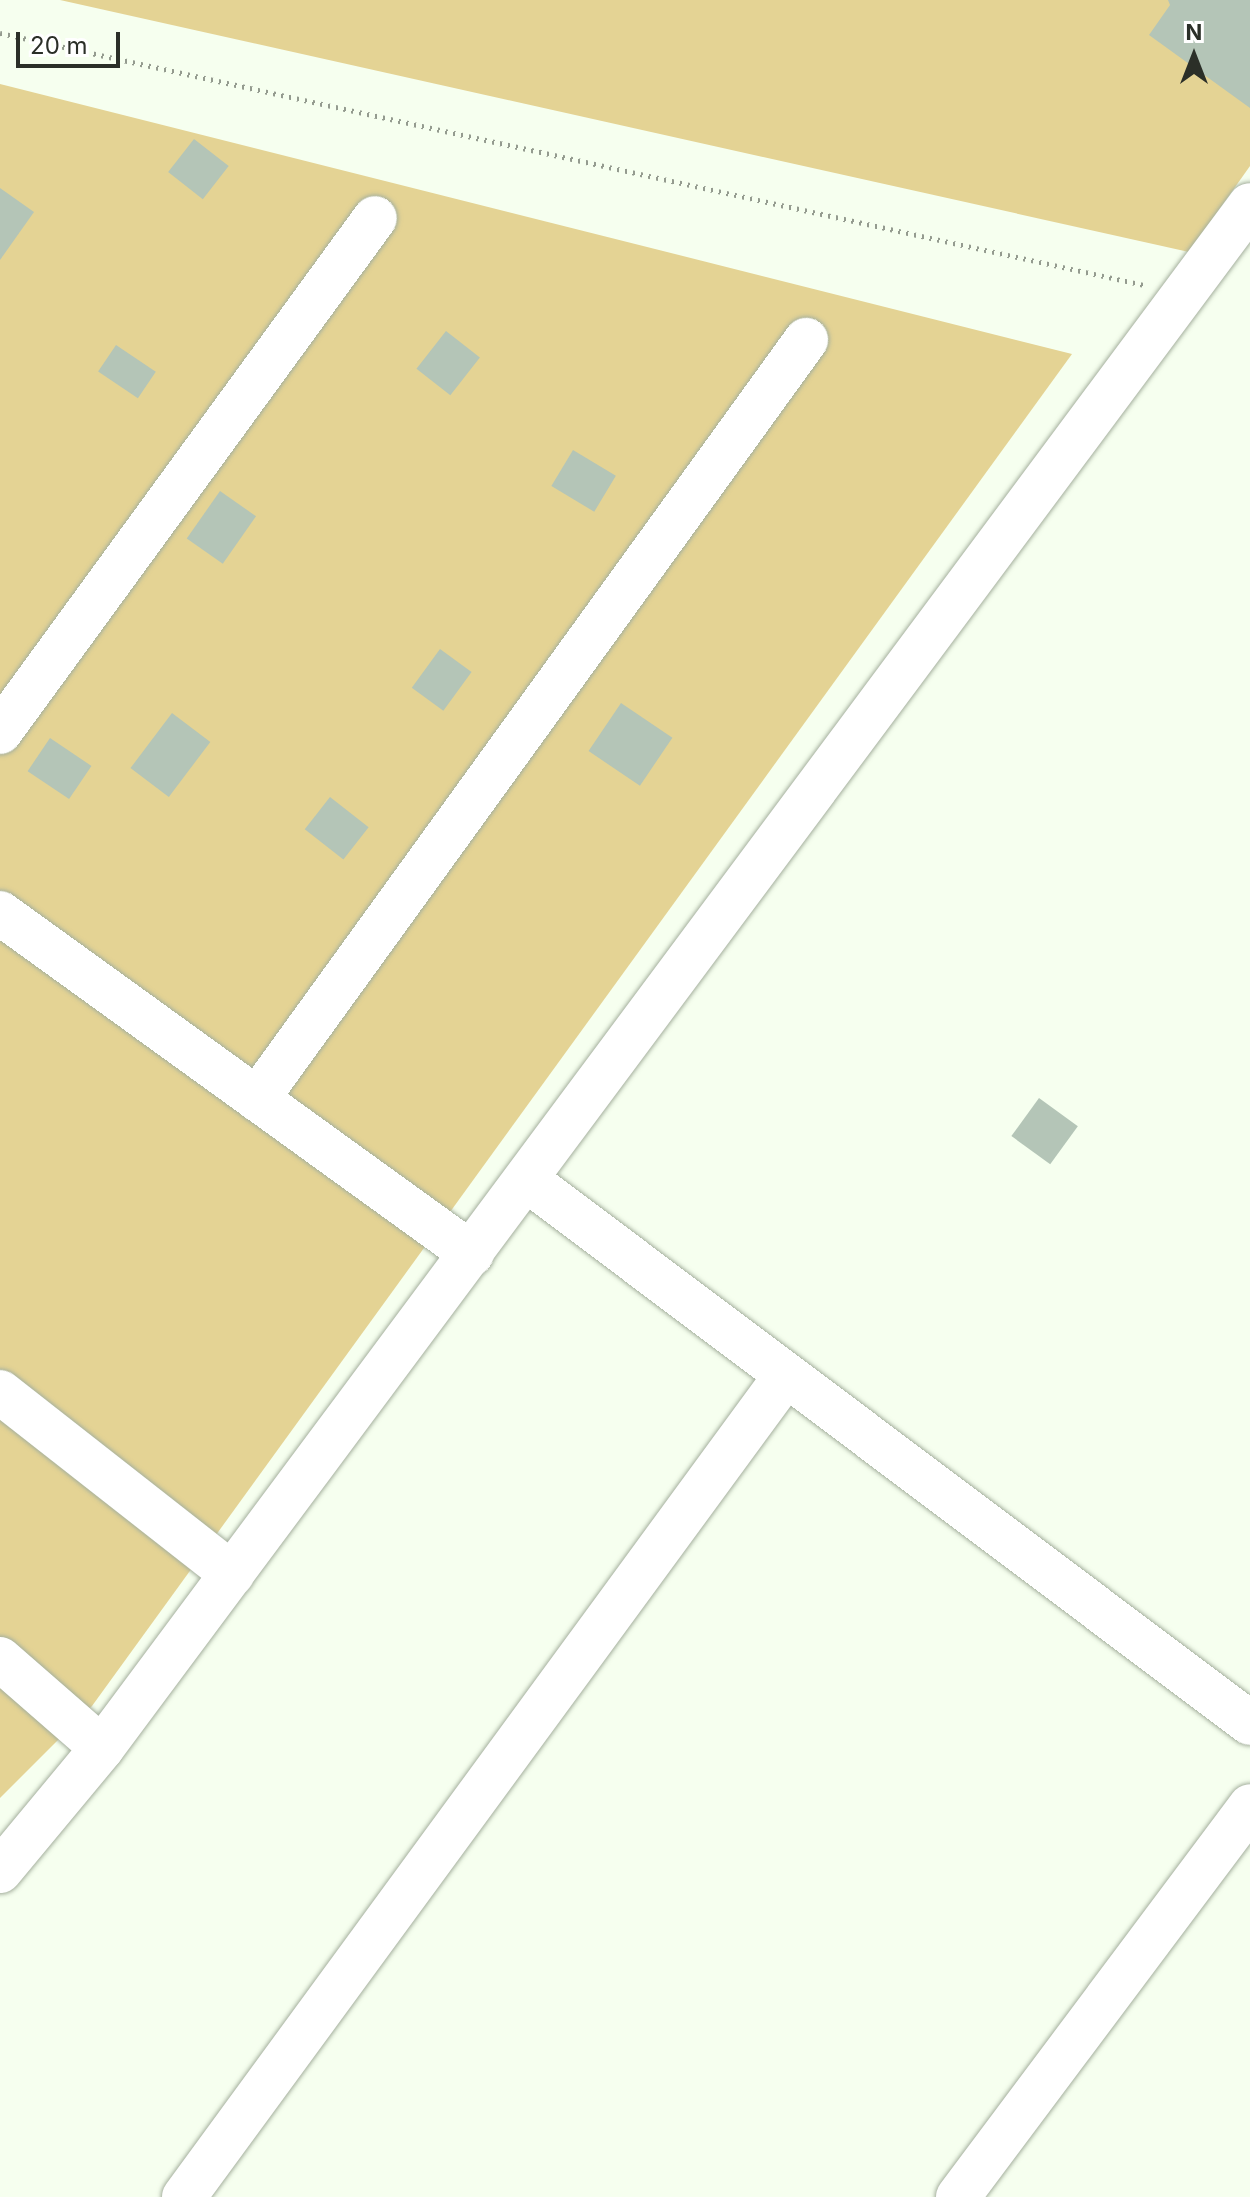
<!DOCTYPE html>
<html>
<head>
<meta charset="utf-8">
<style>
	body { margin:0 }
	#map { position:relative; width:1250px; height:2197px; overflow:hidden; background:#f6ffef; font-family:Inter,sans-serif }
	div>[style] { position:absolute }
	.green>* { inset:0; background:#e4d394 }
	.building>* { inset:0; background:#b4c5b7; transform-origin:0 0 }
	.path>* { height:5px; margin-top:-2.5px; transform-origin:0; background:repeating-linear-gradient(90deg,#949b8f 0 2px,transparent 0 8px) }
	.roads { filter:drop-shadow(0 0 2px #a5b09e) drop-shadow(0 0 2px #a5b09e) }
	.minor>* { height:44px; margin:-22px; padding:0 22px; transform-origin:22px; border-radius:22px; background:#fff }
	span { translate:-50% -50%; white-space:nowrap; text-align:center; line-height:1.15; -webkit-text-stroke:8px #fff; paint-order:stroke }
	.north { position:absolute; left:1154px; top:16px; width:80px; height:80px; -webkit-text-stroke:6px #fff; paint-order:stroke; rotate:0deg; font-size:22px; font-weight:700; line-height:32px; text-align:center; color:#2b2f28 }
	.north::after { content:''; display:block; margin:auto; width:28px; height:36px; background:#2b2f28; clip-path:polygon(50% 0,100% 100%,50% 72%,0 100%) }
	.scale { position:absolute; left:16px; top:32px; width:104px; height:36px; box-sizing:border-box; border:4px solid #2b2f28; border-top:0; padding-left:10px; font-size:24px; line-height:28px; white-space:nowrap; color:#2b2f28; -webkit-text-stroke:6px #fff; paint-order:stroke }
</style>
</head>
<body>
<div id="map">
	<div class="green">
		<div style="clip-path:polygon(60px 0,1250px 0,1250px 166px,1189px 252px)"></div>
		<div style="clip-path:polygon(0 84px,1072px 354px,92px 1706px,0 1798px)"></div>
	</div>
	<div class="building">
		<div style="clip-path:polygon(1168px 0,1250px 0,1250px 108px,1149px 35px,1170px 5px)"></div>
		<div style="left:194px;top:139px;width:44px;height:42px;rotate:38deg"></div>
		<div style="clip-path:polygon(0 188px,34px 212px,0 260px)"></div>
		<div style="left:446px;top:331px;width:43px;height:48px;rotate:38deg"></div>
		<div style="left:116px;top:345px;width:48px;height:32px;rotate:34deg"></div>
		<div style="left:573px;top:450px;width:50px;height:42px;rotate:31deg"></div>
		<div style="left:220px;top:491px;width:44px;height:58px;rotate:35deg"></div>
		<div style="left:440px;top:649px;width:39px;height:48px;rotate:36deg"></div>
		<div style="left:621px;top:703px;width:62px;height:58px;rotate:34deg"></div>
		<div style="left:172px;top:713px;width:48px;height:69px;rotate:37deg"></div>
		<div style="left:50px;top:738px;width:50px;height:40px;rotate:34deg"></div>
		<div style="left:330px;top:797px;width:49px;height:41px;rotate:38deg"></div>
		<div style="left:1039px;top:1098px;width:48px;height:47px;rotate:36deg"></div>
	</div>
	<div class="path">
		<div style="left:0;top:33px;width:1171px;rotate:12.42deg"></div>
	</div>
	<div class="roads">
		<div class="minor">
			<div style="left:0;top:732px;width:636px;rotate:-53.89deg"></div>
			<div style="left:0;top:913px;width:582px;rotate:35.85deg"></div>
			<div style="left:257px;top:1099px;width:937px;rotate:-54.12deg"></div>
			<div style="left:527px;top:1180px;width:904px;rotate:36.91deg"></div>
			<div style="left:0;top:1392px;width:295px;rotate:38.1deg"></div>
			<div style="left:0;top:1659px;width:135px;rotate:41.1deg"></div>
			<div style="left:0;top:1871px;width:160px;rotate:-50.3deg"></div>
			<div style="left:102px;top:1748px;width:1923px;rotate:-53.35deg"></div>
			<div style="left:184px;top:2197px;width:1019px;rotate:-53.78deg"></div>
			<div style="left:958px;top:2197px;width:488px;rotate:-53.2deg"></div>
		</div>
	</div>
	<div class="north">N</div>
	<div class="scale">20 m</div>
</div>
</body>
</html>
